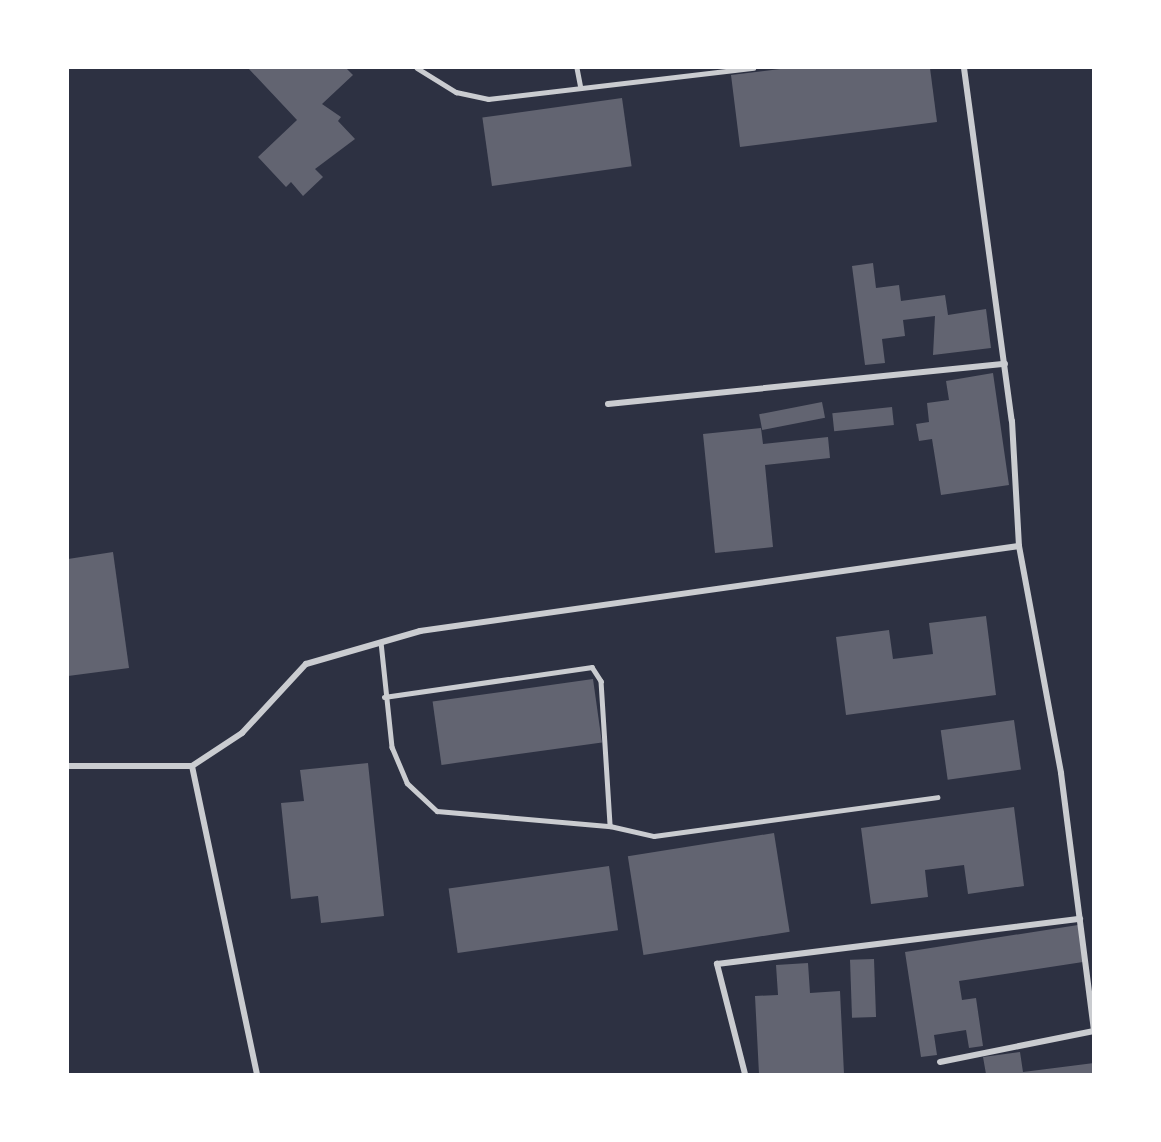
<!DOCTYPE html>
<html>
<head>
<meta charset="utf-8">
<style>
	body { margin:0 }
	#map { position:relative; width:1161px; height:1142px; overflow:hidden; background:#2d3142; font-family:"Fira Sans",sans-serif }
	div>[style] { position:absolute }
	.building>* { inset:0; background:#626471; transform-origin:0 0 }
	.service>* { height:4.5px; margin:-2.25px; padding:0 2.25px; transform-origin:2.25px; border-radius:2.25px; background:#caccd0 }
	.minor>* { height:6px; margin:-3px; padding:0 3px; transform-origin:3px; border-radius:3px; background:#caccd0 }
	span { translate:-50% -50%; white-space:nowrap; text-align:center; line-height:1.15; -webkit-text-stroke:4.5px #fff; paint-order:stroke }
	.frame { position:absolute; inset:0; border:69px solid #fff; pointer-events:none }
</style>
</head>
<body>
<div id="map">
	<div class="building">
		<div style="clip-path:polygon(248px 68px,346px 68px,353px 75px,322px 104px,341px 117px,338px 121px,355px 139px,315px 169px,323px 177px,303px 196px,291px 182px,286px 187px,258px 157px,297px 120px)"></div>
		<div style="clip-path:polygon(788px 68px,930px 68px,937px 122px,740px 147px,731px 75px)"></div>
		<div style="left:622px;top:98px;width:69px;height:141px;rotate:82deg"></div>
		<div style="clip-path:polygon(873px 263px,876px 288px,899px 285px,901px 301px,945px 295px,948px 315px,986px 309px,991px 348px,933px 355px,935px 316px,903px 320px,905px 336px,882px 339px,885px 363px,865px 365px,852px 266px)"></div>
		<div style="clip-path:polygon(993px 373px,1009px 485px,941px 495px,932px 439px,919px 441px,916px 424px,929px 422px,927px 403px,949px 400px,946px 381px)"></div>
		<div style="left:822px;top:402px;width:16px;height:64px;rotate:79deg"></div>
		<div style="left:892px;top:407px;width:18px;height:60px;rotate:84deg"></div>
		<div style="clip-path:polygon(761px 428px,763px 444px,828px 437px,830px 458px,765px 465px,773px 547px,715px 553px,703px 434px)"></div>
		<div style="clip-path:polygon(113px 552px,129px 668px,68px 676px,68px 559px)"></div>
		<div style="clip-path:polygon(986px 616px,996px 695px,846px 715px,836px 637px,889px 630px,893px 659px,933px 654px,929px 623px)"></div>
		<div style="left:593px;top:679px;width:64px;height:162px;rotate:82deg"></div>
		<div style="left:1014px;top:720px;width:50px;height:74px;rotate:82deg"></div>
		<div style="clip-path:polygon(368px 763px,384px 916px,321px 923px,318px 896px,291px 899px,281px 803px,304px 801px,300px 770px)"></div>
		<div style="clip-path:polygon(1014px 807px,1024px 886px,968px 894px,964px 865px,925px 870px,928px 897px,871px 904px,861px 828px)"></div>
		<div style="left:774px;top:833px;width:100px;height:148px;rotate:81deg"></div>
		<div style="left:609px;top:866px;width:65px;height:162px;rotate:82deg"></div>
		<div style="clip-path:polygon(1078px 925px,1083px 962px,959px 981px,962px 1000px,976px 998px,983px 1046px,969px 1048px,966px 1030px,934px 1035px,937px 1055px,921px 1057px,905px 952px)"></div>
		<div style="left:874px;top:959px;width:58px;height:24px;rotate:88deg"></div>
		<div style="clip-path:polygon(808px 963px,810px 993px,840px 991px,844px 1074px,759px 1074px,755px 996px,778px 995px,776px 965px)"></div>
		<div style="clip-path:polygon(1020px 1052px,1023px 1072px,1094px 1063px,1094px 1074px,986px 1074px,983px 1057px)"></div>
	</div>
	<div class="service">
		<div style="left:417px;top:68px;width:46px;rotate:31.6deg"></div>
		<div style="left:456px;top:92px;width:33px;rotate:12deg"></div>
		<div style="left:488px;top:99px;width:267px;rotate:-6.7deg"></div>
		<div style="left:577px;top:68px;width:20px;rotate:79deg"></div>
		<div style="left:381px;top:642px;width:106px;rotate:84deg"></div>
		<div style="left:392px;top:747px;width:39px;rotate:67deg"></div>
		<div style="left:407px;top:783px;width:41px;rotate:43deg"></div>
		<div style="left:437px;top:811px;width:174px;rotate:5deg"></div>
		<div style="left:610px;top:826px;width:45px;rotate:12.8deg"></div>
		<div style="left:654px;top:836px;width:286px;rotate:-7.8deg"></div>
		<div style="left:384px;top:697px;width:210px;rotate:-8.2deg"></div>
		<div style="left:592px;top:667px;width:17px;rotate:57deg"></div>
		<div style="left:601px;top:681px;width:145px;rotate:86.4deg"></div>
	</div>
	<div class="minor">
		<div style="left:964px;top:68px;width:356px;rotate:82.3deg"></div>
		<div style="left:1012px;top:421px;width:125px;rotate:86.8deg"></div>
		<div style="left:1019px;top:546px;width:231px;rotate:79.5deg"></div>
		<div style="left:1061px;top:773px;width:259px;rotate:82.7deg"></div>
		<div style="left:608px;top:404px;width:399px;rotate:-5.8deg"></div>
		<div style="left:68px;top:766px;width:124px"></div>
		<div style="left:192px;top:766px;width:60px;rotate:-33.4deg"></div>
		<div style="left:242px;top:733px;width:94px;rotate:-47.2deg"></div>
		<div style="left:306px;top:664px;width:119px;rotate:-16.1deg"></div>
		<div style="left:420px;top:631px;width:605px;rotate:-8.08deg"></div>
		<div style="left:192px;top:766px;width:315px;rotate:78.1deg"></div>
		<div style="left:940px;top:1062px;width:157px;rotate:-11.4deg"></div>
		<div style="left:745px;top:1074px;width:114px;rotate:-104.3deg"></div>
		<div style="left:717px;top:964px;width:366px;rotate:-7.1deg"></div>
	</div>
	<div class="frame"></div>
</div>
</body>
</html>
